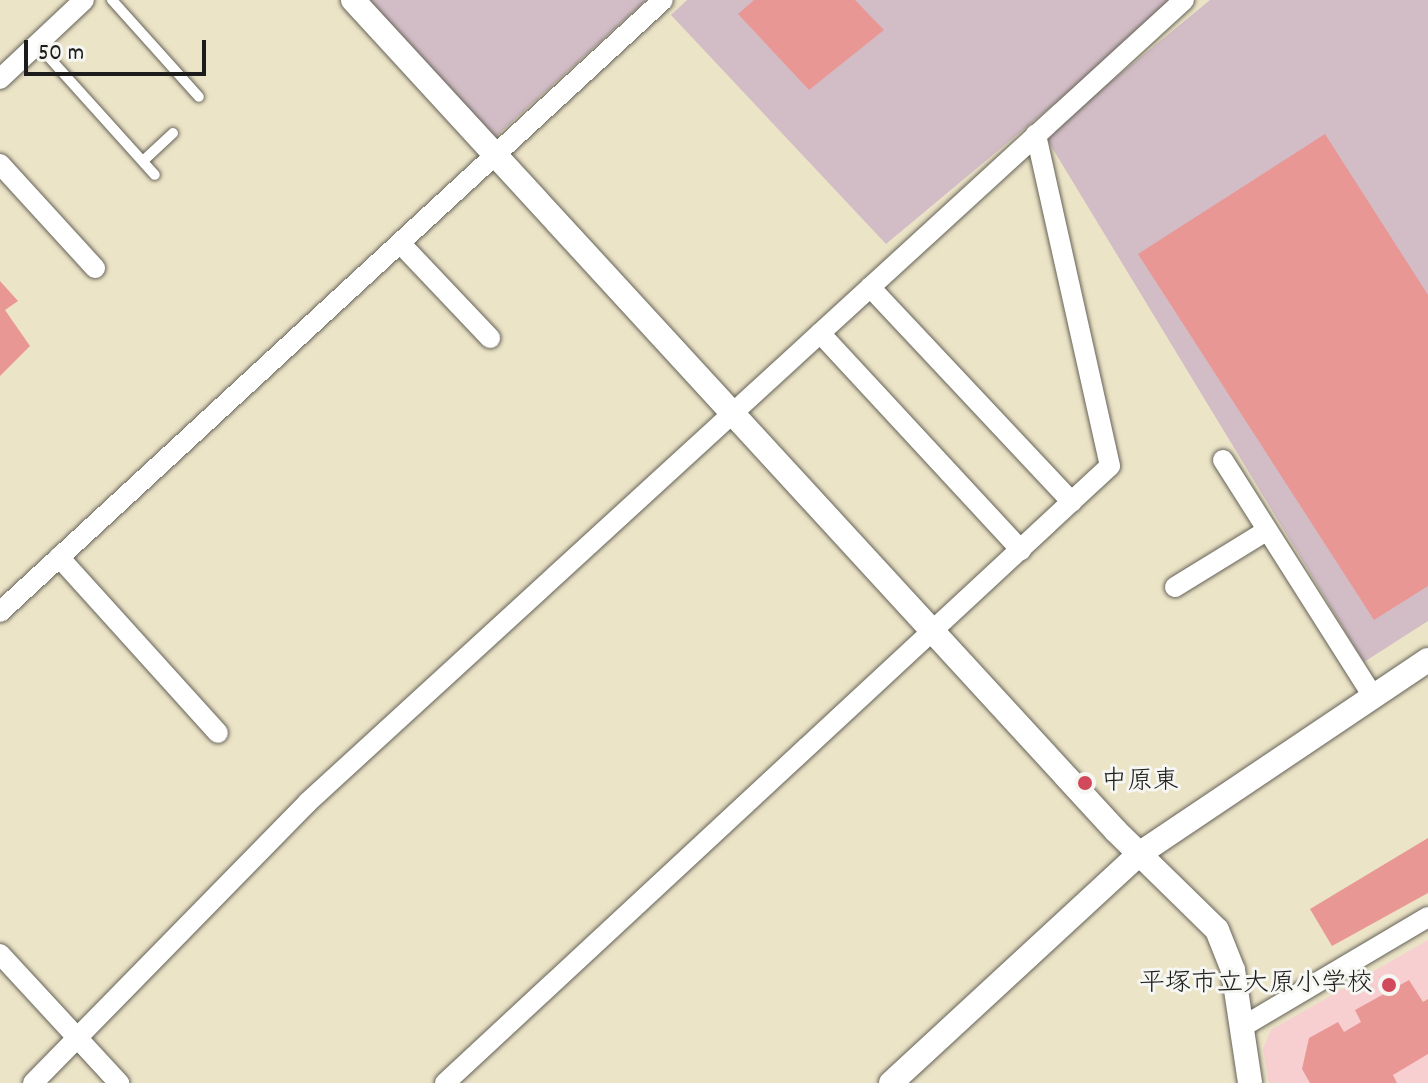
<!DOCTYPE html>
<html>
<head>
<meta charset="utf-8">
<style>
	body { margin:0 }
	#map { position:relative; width:1428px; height:1083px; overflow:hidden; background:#ece4c7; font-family:Dekko,"Klee One",sans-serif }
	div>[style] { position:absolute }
	.built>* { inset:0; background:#f7cfd1 }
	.industrial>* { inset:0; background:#d2bdc6 }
	.building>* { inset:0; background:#e99795 }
	.roads { filter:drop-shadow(0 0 2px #656258) drop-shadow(0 0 2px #656258) }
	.service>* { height:10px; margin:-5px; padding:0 5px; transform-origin:5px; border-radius:5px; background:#fff }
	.minor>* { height:20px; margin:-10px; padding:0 10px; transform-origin:10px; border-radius:10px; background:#fff }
	.tertiary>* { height:24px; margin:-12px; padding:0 12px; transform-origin:12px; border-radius:12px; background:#fff }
	.dots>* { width:22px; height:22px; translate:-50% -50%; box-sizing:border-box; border:4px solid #f6f6f2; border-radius:50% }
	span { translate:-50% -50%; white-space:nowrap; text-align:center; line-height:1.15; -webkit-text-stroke:6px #f6f6f2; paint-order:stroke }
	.poi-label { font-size:26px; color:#1c1c1c }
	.left { translate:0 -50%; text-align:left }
	.right { translate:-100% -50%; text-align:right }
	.scale { position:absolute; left:24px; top:40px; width:182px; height:36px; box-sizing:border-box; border:4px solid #1c1c1c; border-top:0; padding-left:10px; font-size:24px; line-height:28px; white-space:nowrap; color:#1c1c1c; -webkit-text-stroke:6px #f6f6f2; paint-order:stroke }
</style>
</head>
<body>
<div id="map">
	<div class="built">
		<div style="clip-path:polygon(1428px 940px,1428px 1083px,1269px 1083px,1263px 1049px,1271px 1030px)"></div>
	</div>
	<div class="industrial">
		<div style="clip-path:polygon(369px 0,646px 0,493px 139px)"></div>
		<div style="clip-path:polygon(687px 0,1179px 0,886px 244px,671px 15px)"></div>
		<div style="clip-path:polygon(1210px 0,1428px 0,1428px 621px,1364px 662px,1045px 136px)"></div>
	</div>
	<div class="building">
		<div style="clip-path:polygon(754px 0,855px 0,884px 30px,809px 90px,738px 14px)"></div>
		<div style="clip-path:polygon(1325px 134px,1428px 295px,1428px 586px,1374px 620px,1138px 254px)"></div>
		<div style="clip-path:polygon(0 281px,18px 301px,5px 310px,30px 346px,0 376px)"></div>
		<div style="clip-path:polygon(1428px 838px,1428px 893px,1332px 946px,1310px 909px)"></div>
		<div style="clip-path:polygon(1409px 980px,1423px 1002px,1428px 999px,1428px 1054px,1393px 1075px,1397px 1083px,1310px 1083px,1302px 1069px,1309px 1038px,1338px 1022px,1344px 1032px,1361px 1022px,1355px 1010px)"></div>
	</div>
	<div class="roads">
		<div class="service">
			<div style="left:112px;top:0;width:130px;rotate:48.1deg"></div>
			<div style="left:37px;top:44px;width:176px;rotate:48deg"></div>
			<div style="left:143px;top:161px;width:41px;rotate:-43deg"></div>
		</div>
		<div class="minor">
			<div style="left:0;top:79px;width:115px;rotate:-43.2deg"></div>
			<div style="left:0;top:164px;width:141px;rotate:47.6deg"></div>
			<div style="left:400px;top:243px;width:131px;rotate:46.5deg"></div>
			<div style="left:870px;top:287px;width:295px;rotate:46.8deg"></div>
			<div style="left:820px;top:333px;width:296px;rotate:47.2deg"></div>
			<div style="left:1223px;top:460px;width:280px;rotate:57.6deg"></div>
			<div style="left:59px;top:557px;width:237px;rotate:47.9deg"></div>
			<div style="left:1175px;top:587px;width:107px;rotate:-31.6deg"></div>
			<div style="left:0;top:612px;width:902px;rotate:-42.71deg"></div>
			<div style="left:0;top:954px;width:176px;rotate:47.3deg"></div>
			<div style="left:1242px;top:1027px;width:216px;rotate:-30.6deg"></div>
			<div style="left:33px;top:1083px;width:392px;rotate:-45.6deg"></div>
			<div style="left:307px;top:803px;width:1189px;rotate:-42.48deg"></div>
			<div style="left:445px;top:1083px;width:907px;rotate:-42.86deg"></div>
			<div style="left:1110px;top:466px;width:340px;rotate:-102.6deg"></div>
		</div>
		<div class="tertiary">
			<div style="left:353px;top:0;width:1128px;rotate:47.44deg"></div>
			<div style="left:1116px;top:831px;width:141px;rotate:44.4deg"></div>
			<div style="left:1217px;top:930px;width:43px;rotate:68.2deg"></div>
			<div style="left:1233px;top:970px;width:114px;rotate:81.4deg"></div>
			<div style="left:891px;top:1083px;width:338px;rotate:-42.7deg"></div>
			<div style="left:1139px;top:854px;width:348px;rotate:-33.9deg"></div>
		</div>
	</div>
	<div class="dots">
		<div style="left:1085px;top:783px;background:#d1495b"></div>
		<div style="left:1389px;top:985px;background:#d1495b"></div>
	</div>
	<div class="poi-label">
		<span class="left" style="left:1101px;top:783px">中原東</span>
		<span class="right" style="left:1373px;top:985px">平塚市立大原小学校</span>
	</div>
	<div class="scale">50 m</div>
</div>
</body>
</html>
